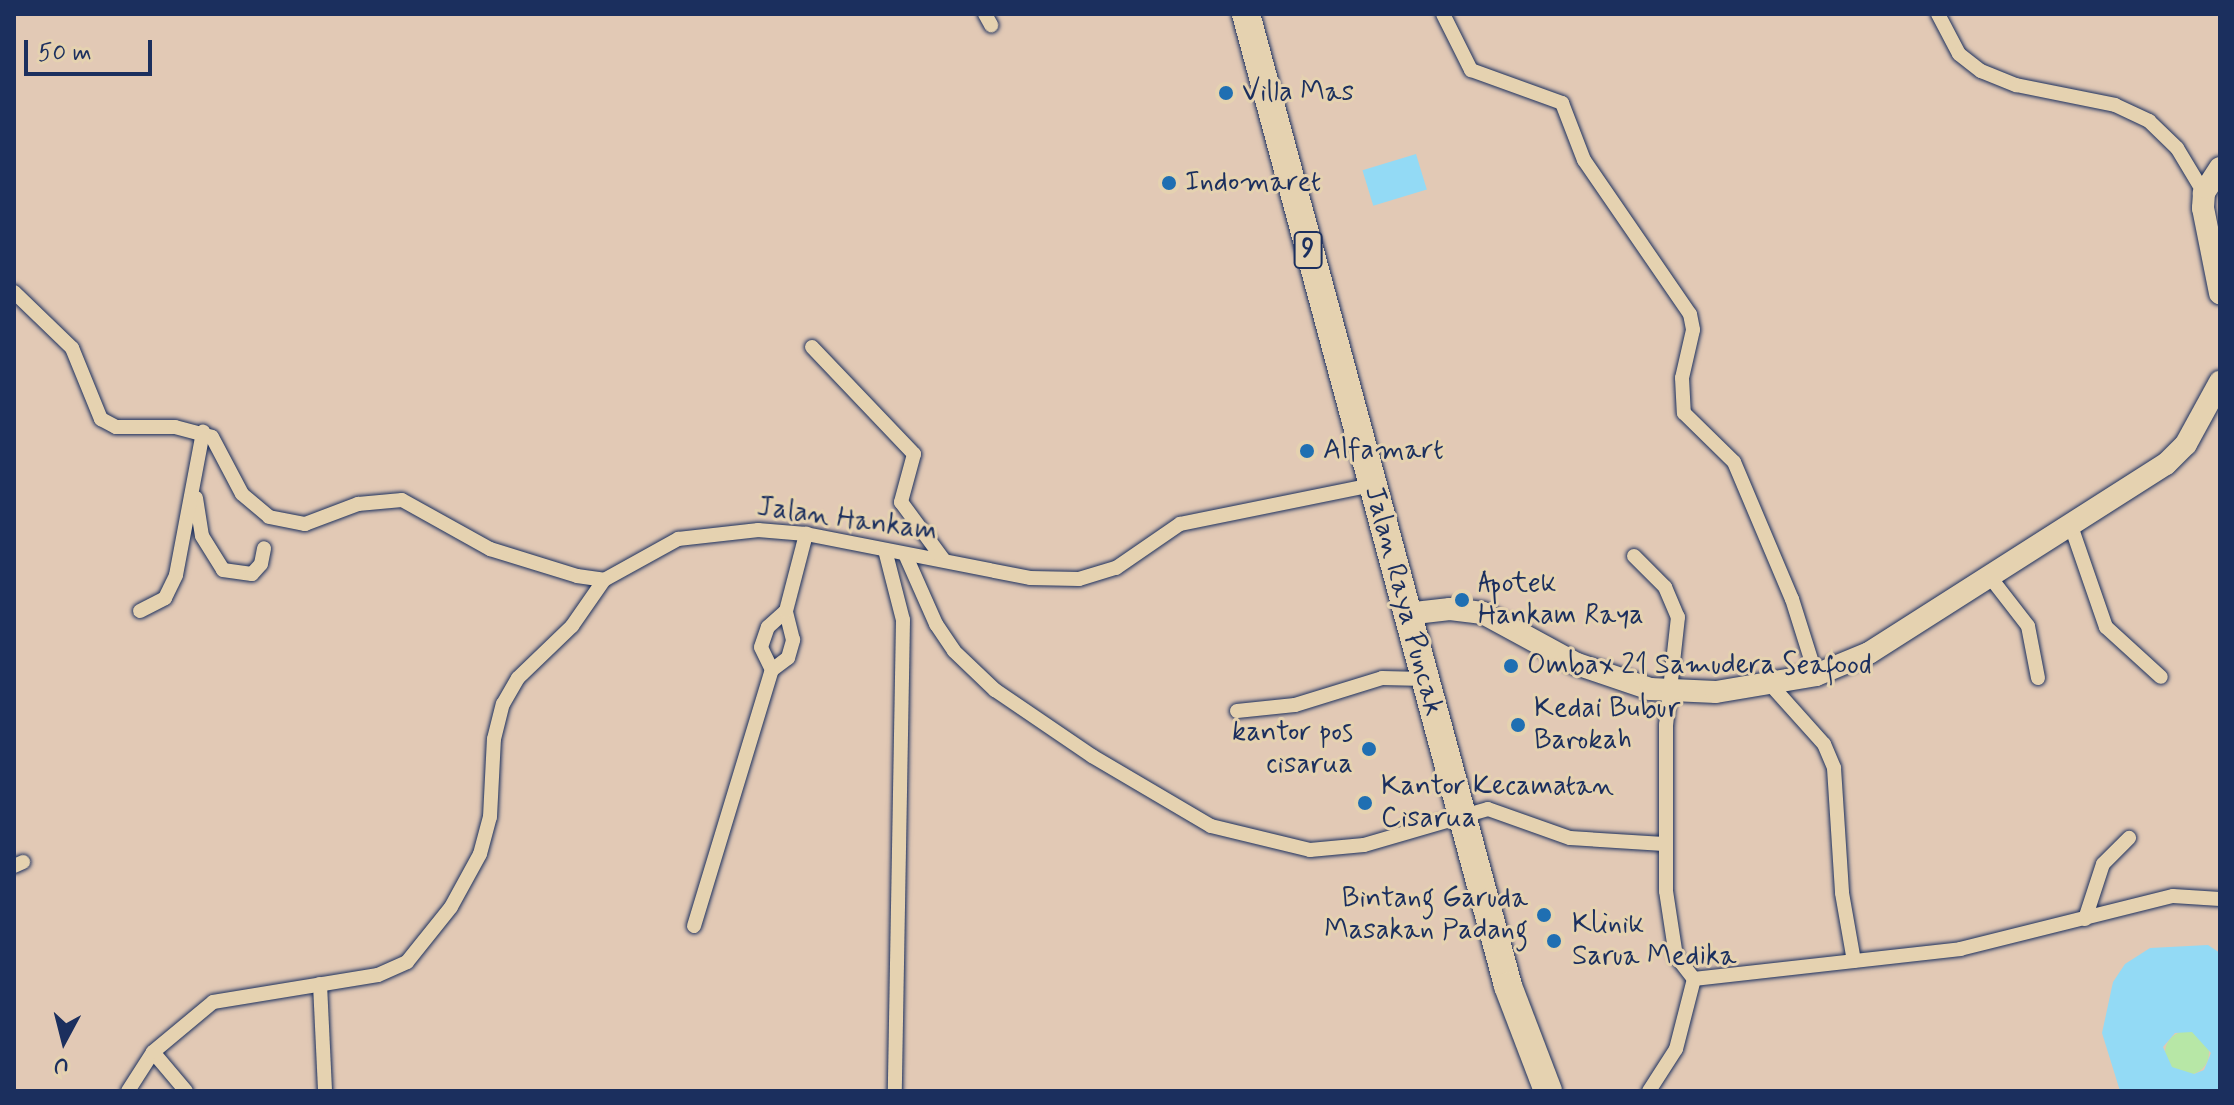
<!DOCTYPE html>
<html>
<head>
<meta charset="utf-8">
<style>
	body { margin:0 }
	#map { position:relative; width:2234px; height:1105px; overflow:hidden; background:#e2c9b5; font-family:Mynerve,sans-serif }
	div>[style] { position:absolute }
	.green>* { inset:0; background:#b7e7a6 }
	.round { border-radius:50% }
	.water>* { inset:0; background:#93daf5; transform-origin:0 0 }
	.roads { filter:drop-shadow(0 0 2px #1b2f5e) drop-shadow(0 0 2px #1b2f5e) }
	.street>* { height:14px; margin:-7px; padding:0 7px; transform-origin:7px; border-radius:7px; background:#e5d2b0 }
	.secondary>* { height:22px; margin:-11px; padding:0 11px; transform-origin:11px; border-radius:11px; background:#e5d2b0 }
	.highway>* { height:28px; margin:-14px; padding:0 14px; transform-origin:14px; border-radius:14px; background:#e5d2b0 }
	.dots>* { width:22px; height:22px; translate:-50% -50%; box-sizing:border-box; border:4px solid #e5d2b0; border-radius:50% }
	span { translate:-50% -50%; white-space:nowrap; text-align:center; line-height:1.15; -webkit-text-stroke:6px #e5d2b0; paint-order:stroke }
	.shield-label span { padding:2px 6px; background:#e5d2b0; border:2px solid; border-radius:6px; -webkit-text-stroke-width:0 }
	.shield-label { font-size:26px; color:#1b2f5e; font-weight:700 }
	.poi-label { font-size:28px; color:#1b2f5e }
	.left { translate:0 -50%; text-align:left }
	.right { translate:-100% -50%; text-align:right }
	.street-label { font-size:28px; color:#1b2f5e }
	.frame { position:absolute; inset:0; border:16px solid #1b2f5e; pointer-events:none }
	.north { position:absolute; left:24px; top:1001px; width:80px; height:80px; -webkit-text-stroke:6px #e5d2b0; paint-order:stroke; rotate:187deg; font-size:22px; font-weight:700; line-height:32px; text-align:center; color:#1b2f5e }
	.north::after { content:''; display:block; margin:auto; width:28px; height:36px; background:#1b2f5e; clip-path:polygon(50% 0,100% 100%,50% 72%,0 100%) }
	.scale { position:absolute; left:24px; top:40px; width:128px; height:36px; box-sizing:border-box; border:4px solid #1b2f5e; border-top:0; padding-left:10px; font-size:24px; line-height:28px; white-space:nowrap; color:#1b2f5e; -webkit-text-stroke:6px #e5d2b0; paint-order:stroke }
</style>
</head>
<body>
<div id="map">
	<div class="green">
		<div class="round" style="left:2165px;top:1031px;width:44px;height:44px"></div>
	</div>
	<div class="water">
		<div style="left:1416px;top:154px;width:37px;height:56px;rotate:73deg"></div>
		<div style="clip-path:polygon(evenodd,2208px 945px,2220px 953px,2220px 1091px,2120px 1091px,2102px 1033px,2113px 982px,2125px 964px,2150px 948px,2208px 945px,2192px 1032px,2211px 1053px,2204px 1070px,2194px 1074px,2172px 1067px,2163px 1047px,2175px 1033px,2192px 1032px)"></div>
	</div>
	<div class="roads">
		<div class="street">
			<div style="left:985px;top:14px;width:13px;rotate:61deg"></div>
			<div style="left:1443px;top:14px;width:63px;rotate:63.4deg"></div>
			<div style="left:1471px;top:70px;width:97px;rotate:19.9deg"></div>
			<div style="left:1562px;top:103px;width:61px;rotate:68.9deg"></div>
			<div style="left:1584px;top:160px;width:187px;rotate:55.5deg"></div>
			<div style="left:1690px;top:314px;width:16px;rotate:79deg"></div>
			<div style="left:1693px;top:330px;width:49px;rotate:102.9deg"></div>
			<div style="left:1682px;top:378px;width:35px;rotate:87deg"></div>
			<div style="left:1684px;top:413px;width:70px;rotate:44.4deg"></div>
			<div style="left:1734px;top:462px;width:149px;rotate:67.1deg"></div>
			<div style="left:1792px;top:599px;width:80px;rotate:72.5deg"></div>
			<div style="left:1938px;top:14px;width:45px;rotate:62.3deg"></div>
			<div style="left:1959px;top:54px;width:28px;rotate:38deg"></div>
			<div style="left:1981px;top:71px;width:38px;rotate:22deg"></div>
			<div style="left:2016px;top:85px;width:101px;rotate:11.4deg"></div>
			<div style="left:2115px;top:105px;width:38px;rotate:25deg"></div>
			<div style="left:2149px;top:121px;width:39px;rotate:44deg"></div>
			<div style="left:2177px;top:148px;width:52px;rotate:59deg"></div>
			<div style="left:14px;top:292px;width:81px;rotate:44deg"></div>
			<div style="left:72px;top:348px;width:77px;rotate:67.8deg"></div>
			<div style="left:101px;top:419px;width:17px;rotate:28deg"></div>
			<div style="left:116px;top:427px;width:59px"></div>
			<div style="left:175px;top:427px;width:38px;rotate:15deg"></div>
			<div style="left:212px;top:437px;width:64px;rotate:62.2deg"></div>
			<div style="left:242px;top:494px;width:35px;rotate:40deg"></div>
			<div style="left:269px;top:517px;width:37px;rotate:11deg"></div>
			<div style="left:305px;top:524px;width:57px;rotate:-20.7deg"></div>
			<div style="left:358px;top:504px;width:44px;rotate:-5.2deg"></div>
			<div style="left:402px;top:500px;width:101px;rotate:29.1deg"></div>
			<div style="left:490px;top:549px;width:91px;rotate:17.2deg"></div>
			<div style="left:577px;top:576px;width:27px;rotate:8deg"></div>
			<div style="left:604px;top:580px;width:85px;rotate:-29deg"></div>
			<div style="left:678px;top:539px;width:81px;rotate:-6.4deg"></div>
			<div style="left:758px;top:530px;width:48px;rotate:4.8deg"></div>
			<div style="left:806px;top:534px;width:228px;rotate:11.1deg"></div>
			<div style="left:1030px;top:578px;width:49px;rotate:1.2deg"></div>
			<div style="left:1079px;top:579px;width:39px;rotate:-17deg"></div>
			<div style="left:1116px;top:568px;width:78px;rotate:-34.5deg"></div>
			<div style="left:1180px;top:524px;width:196px;rotate:-11.5deg"></div>
			<div style="left:812px;top:347px;width:148px;rotate:46.4deg"></div>
			<div style="left:914px;top:454px;width:50px;rotate:105.2deg"></div>
			<div style="left:901px;top:502px;width:71px;rotate:53.6deg"></div>
			<div style="left:196px;top:498px;width:38px;rotate:81deg"></div>
			<div style="left:202px;top:536px;width:40px;rotate:58deg"></div>
			<div style="left:223px;top:570px;width:29px;rotate:8deg"></div>
			<div style="left:252px;top:574px;width:13px;rotate:-48deg"></div>
			<div style="left:261px;top:564px;width:16px;rotate:-79deg"></div>
			<div style="left:2071px;top:526px;width:107px;rotate:70.9deg"></div>
			<div style="left:2106px;top:627px;width:74px;rotate:42.3deg"></div>
			<div style="left:885px;top:550px;width:72px;rotate:75.6deg"></div>
			<div style="left:903px;top:620px;width:471px;rotate:91deg"></div>
			<div style="left:905px;top:554px;width:77px;rotate:66.1deg"></div>
			<div style="left:936px;top:624px;width:32px;rotate:56deg"></div>
			<div style="left:954px;top:651px;width:57px;rotate:43.6deg"></div>
			<div style="left:995px;top:690px;width:117px;rotate:34.2deg"></div>
			<div style="left:1092px;top:756px;width:138px;rotate:30.5deg"></div>
			<div style="left:1211px;top:826px;width:102px;rotate:13.6deg"></div>
			<div style="left:1310px;top:850px;width:54px;rotate:-5.3deg"></div>
			<div style="left:1364px;top:845px;width:129px;rotate:-16.2deg"></div>
			<div style="left:1488px;top:809px;width:87px;rotate:19.5deg"></div>
			<div style="left:1570px;top:838px;width:94px;rotate:3.7deg"></div>
			<div style="left:1634px;top:556px;width:44px;rotate:45deg"></div>
			<div style="left:1665px;top:587px;width:33px;rotate:67deg"></div>
			<div style="left:1678px;top:617px;width:109px;rotate:96.3deg"></div>
			<div style="left:1666px;top:725px;width:166px;rotate:90deg"></div>
			<div style="left:1666px;top:891px;width:66px;rotate:81.3deg"></div>
			<div style="left:1676px;top:956px;width:29px;rotate:52deg"></div>
			<div style="left:1990px;top:577px;width:62px;rotate:52.2deg"></div>
			<div style="left:2028px;top:626px;width:53px;rotate:79.1deg"></div>
			<div style="left:140px;top:611px;width:28px;rotate:-27deg"></div>
			<div style="left:165px;top:598px;width:25px;rotate:-64deg"></div>
			<div style="left:176px;top:575px;width:146px;rotate:-79.3deg"></div>
			<div style="left:772px;top:670px;width:25px;rotate:-116deg"></div>
			<div style="left:761px;top:647px;width:21px;rotate:-71deg"></div>
			<div style="left:768px;top:627px;width:24px;rotate:-42deg"></div>
			<div style="left:1771px;top:685px;width:79px;rotate:48.1deg"></div>
			<div style="left:1824px;top:744px;width:26px;rotate:67deg"></div>
			<div style="left:1834px;top:768px;width:125px;rotate:86.3deg"></div>
			<div style="left:1842px;top:893px;width:69px;rotate:80deg"></div>
			<div style="left:1237px;top:711px;width:58px;rotate:-5.9deg"></div>
			<div style="left:1295px;top:705px;width:91px;rotate:-17.2deg"></div>
			<div style="left:1382px;top:678px;width:43px;rotate:1.3deg"></div>
			<div style="left:14px;top:866px;width:10px;rotate:-24deg"></div>
			<div style="left:2085px;top:919px;width:58px;rotate:-71.9deg"></div>
			<div style="left:2103px;top:864px;width:37px;rotate:-45deg"></div>
			<div style="left:694px;top:926px;width:268px;rotate:-73.1deg"></div>
			<div style="left:772px;top:670px;width:20px;rotate:-37deg"></div>
			<div style="left:788px;top:658px;width:19px;rotate:-74deg"></div>
			<div style="left:793px;top:640px;width:30px;rotate:-104deg"></div>
			<div style="left:786px;top:611px;width:80px;rotate:-75.4deg"></div>
			<div style="left:1694px;top:979px;width:268px;rotate:-6.4deg"></div>
			<div style="left:1960px;top:949px;width:219px;rotate:-14deg"></div>
			<div style="left:2173px;top:896px;width:47px;rotate:3.7deg"></div>
			<div style="left:320px;top:984px;width:107px;rotate:87.3deg"></div>
			<div style="left:153px;top:1052px;width:51px;rotate:49.8deg"></div>
			<div style="left:128px;top:1091px;width:46px;rotate:-57.3deg"></div>
			<div style="left:153px;top:1052px;width:78px;rotate:-39.8deg"></div>
			<div style="left:213px;top:1002px;width:167px;rotate:-9.3deg"></div>
			<div style="left:378px;top:975px;width:32px;rotate:-24deg"></div>
			<div style="left:407px;top:962px;width:70px;rotate:-51.3deg"></div>
			<div style="left:451px;top:907px;width:60px;rotate:-61.3deg"></div>
			<div style="left:480px;top:854px;width:38px;rotate:-75deg"></div>
			<div style="left:490px;top:817px;width:78px;rotate:-87.1deg"></div>
			<div style="left:494px;top:739px;width:36px;rotate:-76deg"></div>
			<div style="left:503px;top:704px;width:30px;rotate:-60deg"></div>
			<div style="left:518px;top:678px;width:75px;rotate:-43.9deg"></div>
			<div style="left:572px;top:626px;width:56px;rotate:-55.2deg"></div>
			<div style="left:1649px;top:1091px;width:50px;rotate:-57.3deg"></div>
			<div style="left:1676px;top:1049px;width:72px;rotate:-75.6deg"></div>
		</div>
		<div class="secondary">
			<div style="left:2220px;top:168px;width:30px;rotate:123deg"></div>
			<div style="left:2204px;top:193px;width:15px;rotate:94deg"></div>
			<div style="left:2203px;top:208px;width:87px;rotate:78.7deg"></div>
			<div style="left:1406px;top:614px;width:44px;rotate:-6.5deg"></div>
			<div style="left:1450px;top:609px;width:33px;rotate:7deg"></div>
			<div style="left:1483px;top:613px;width:107px;rotate:28.5deg"></div>
			<div style="left:1577px;top:664px;width:77px;rotate:18.9deg"></div>
			<div style="left:1650px;top:689px;width:66px;rotate:2.6deg"></div>
			<div style="left:1716px;top:692px;width:101px;rotate:-9.6deg"></div>
			<div style="left:1816px;top:675px;width:57px;rotate:-22.5deg"></div>
			<div style="left:1869px;top:653px;width:352px;rotate:-32.5deg"></div>
			<div style="left:2166px;top:464px;width:28px;rotate:-45deg"></div>
			<div style="left:2186px;top:444px;width:71px;rotate:-61.3deg"></div>
		</div>
		<div class="highway">
			<div style="left:1246px;top:14px;width:1007px;rotate:74.91deg"></div>
			<div style="left:1508px;top:986px;width:112px;rotate:69.1deg"></div>
		</div>
	</div>
	<div class="dots">
		<div style="left:1226px;top:93px;background:#1f6fb2"></div>
		<div style="left:1169px;top:183px;background:#1f6fb2"></div>
		<div style="left:1307px;top:451px;background:#1f6fb2"></div>
		<div style="left:1462px;top:600px;background:#1f6fb2"></div>
		<div style="left:1511px;top:666px;background:#1f6fb2"></div>
		<div style="left:1518px;top:725px;background:#1f6fb2"></div>
		<div style="left:1369px;top:749px;background:#1f6fb2"></div>
		<div style="left:1365px;top:803px;background:#1f6fb2"></div>
		<div style="left:1544px;top:915px;background:#1f6fb2"></div>
		<div style="left:1554px;top:941px;background:#1f6fb2"></div>
	</div>
	<div class="shield-label">
		<span style="left:1308px;top:250px">9</span>
	</div>
	<div class="poi-label">
		<span class="left" style="left:1242px;top:93px">Villa Mas</span>
		<span class="left" style="left:1185px;top:183px">Indomaret</span>
		<span class="left" style="left:1323px;top:451px">Alfamart</span>
		<span class="left" style="left:1478px;top:600px">Apotek<br>Hankam Raya</span>
		<span class="left" style="left:1527px;top:666px">Ombax 21 Samudera Seafood</span>
		<span class="left" style="left:1534px;top:725px">Kedai Bubur<br>Barokah</span>
		<span class="right" style="left:1353px;top:749px">kantor pos<br>cisarua</span>
		<span class="left" style="left:1381px;top:803px">Kantor Kecamatan<br>Cisarua</span>
		<span class="right" style="left:1528px;top:915px">Bintang Garuda<br>Masakan Padang</span>
		<span class="left" style="left:1572px;top:941px">Klinik<br>Sarua Medika</span>
	</div>
	<div class="street-label">
		<span style="left:847px;top:520px;rotate:8deg">Jalan Hankam</span>
		<span style="left:1403px;top:601px;rotate:75deg">Jalan Raya Puncak</span>
	</div>
	<div class="frame"></div>
	<div class="north">U</div>
	<div class="scale">50 m</div>
</div>
</body>
</html>
